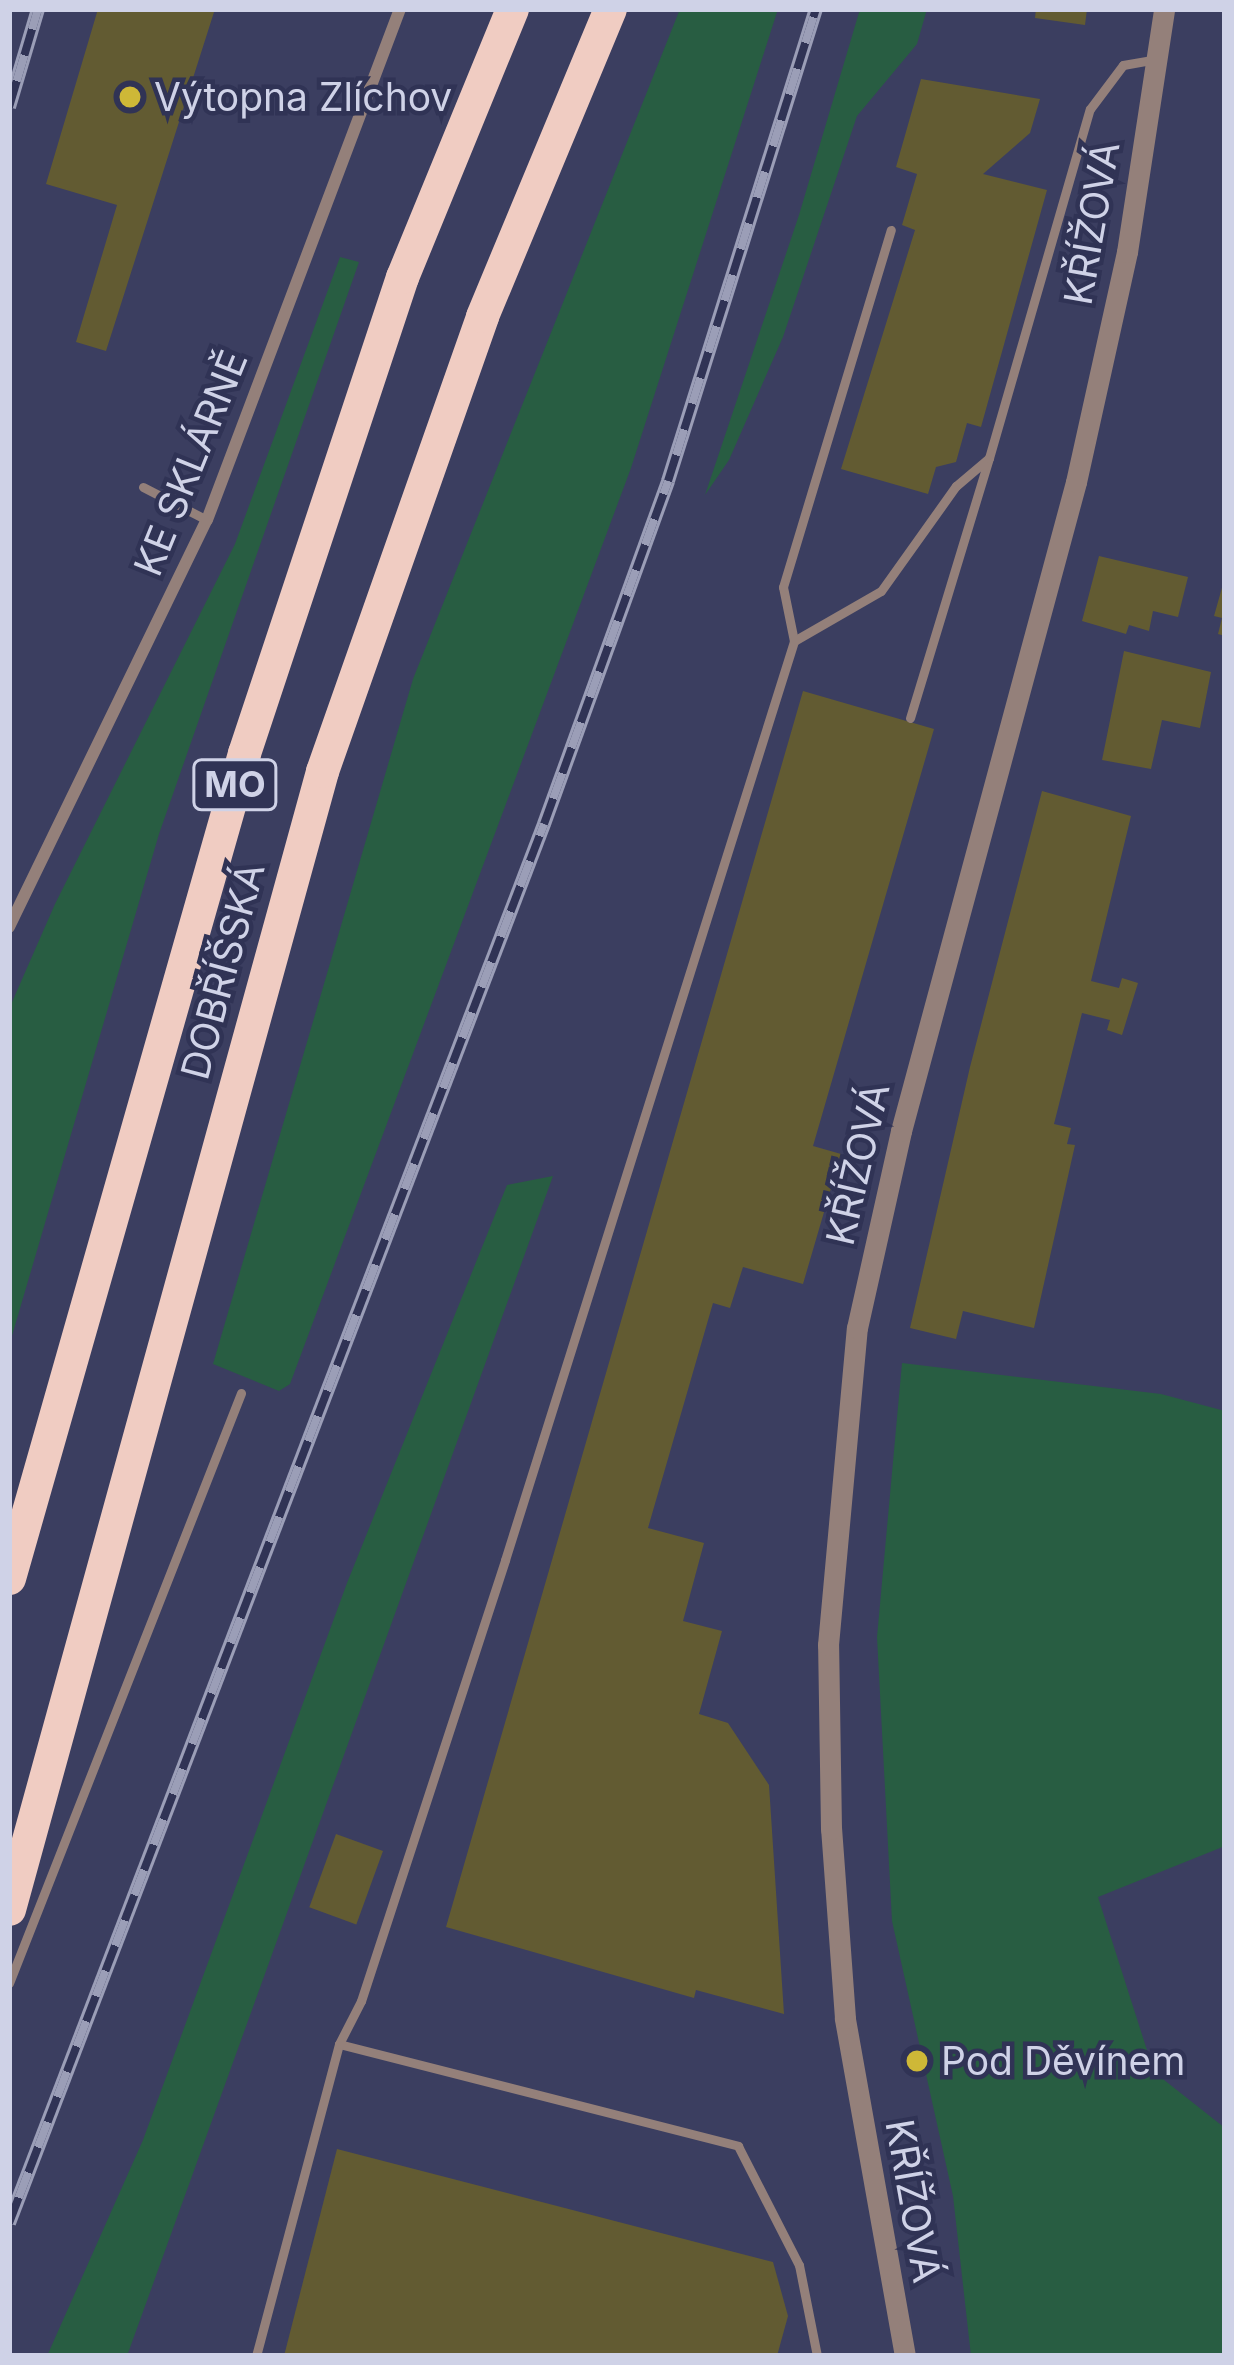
<!DOCTYPE html>
<html>
<head>
<meta charset="utf-8">
<style>
	body { margin:0 }
	#map { position:relative; width:1234px; height:2365px; overflow:hidden; background:#3b3e60; font-family:Inter,sans-serif }
	div>[style] { position:absolute }
	.green>* { inset:0; background:#285d42 }
	.building>* { inset:0; background:#625b32; transform-origin:0 0 }
	.service>* { height:9px; margin:-4.5px; padding:0 4.5px; transform-origin:4.5px; border-radius:4.5px; background:#94807a }
	.minor>* { height:12px; margin:-6px; padding:0 6px; transform-origin:6px; border-radius:6px; background:#94807a }
	.tertiary>* { height:21px; margin:-10.5px; padding:0 10.5px; transform-origin:10.5px; border-radius:10.5px; background:#94807a }
	.trunk>* { height:33px; margin:-16.5px; padding:0 16.5px; transform-origin:16.5px; border-radius:16.5px; background:#f0ccc2 }
	.rail>* { height:14px; margin-top:-7px; transform-origin:0; background:repeating-linear-gradient(90deg,#303355 0 27px,#9b9eb7 0 54px); box-sizing:border-box; border-block:3px solid #9b9eb7 }
	.dots>* { width:33px; height:33px; translate:-50% -50%; box-sizing:border-box; border:6px solid #303355; border-radius:50% }
	span { translate:-50% -50%; white-space:nowrap; text-align:center; line-height:1.15; -webkit-text-stroke:9px #303355; paint-order:stroke }
	.shield-label span { padding:3px 9px; background:#303355; border:3px solid; border-radius:9px; -webkit-text-stroke-width:0 }
	.shield-label { font-size:36px; color:#cfd2e7; font-weight:700 }
	.poi-label { font-size:39px; color:#cfd2e7 }
	.left { translate:0 -50%; text-align:left }
	.street-label { font-size:39px; color:#cfd2e7 }
	.frame { position:absolute; inset:0; border:12px solid #cfd2e7; pointer-events:none }
</style>
</head>
<body>
<div id="map">
	<div class="green">
		<div style="clip-path:polygon(680px 9px,778px 9px,631px 468px,290px 1384px,279px 1391px,213px 1364px,413px 679px)"></div>
		<div style="clip-path:polygon(860px 9px,927px 9px,917px 44px,857px 116px,783px 337px,729px 460px,705px 495px,799px 215px)"></div>
		<div style="clip-path:polygon(340px 257px,359px 262px,159px 834px,9px 1346px,9px 1009px,55px 904px,235px 544px)"></div>
		<div style="clip-path:polygon(553px 1176px,127px 2356px,47px 2356px,143px 2140px,347px 1583px,507px 1185px)"></div>
		<div style="clip-path:polygon(902px 1363px,1161px 1394px,1225px 1411px,1225px 1846px,1098px 1897px,1154px 2072px,1225px 2128px,1225px 2356px,971px 2356px,953px 2196px,892px 1921px,877px 1637px)"></div>
	</div>
	<div class="building">
		<div style="clip-path:polygon(98px 9px,215px 9px,106px 351px,76px 342px,117px 205px,46px 184px)"></div>
		<div style="clip-path:polygon(1036px 9px,1087px 9px,1085px 25px,1035px 18px)"></div>
		<div style="clip-path:polygon(921px 79px,1040px 99px,1030px 133px,983px 174px,1047px 190px,981px 427px,967px 423px,956px 462px,936px 467px,928px 494px,841px 469px,915px 230px,902px 225px,917px 174px,896px 167px)"></div>
		<div style="clip-path:polygon(1099px 556px,1188px 577px,1178px 617px,1153px 611px,1149px 631px,1129px 625px,1126px 634px,1082px 621px)"></div>
		<div style="clip-path:polygon(1225px 577px,1225px 636px,1218px 634px,1222px 618px,1214px 616px)"></div>
		<div style="clip-path:polygon(1124px 651px,1211px 672px,1200px 728px,1162px 720px,1151px 769px,1102px 760px)"></div>
		<div style="clip-path:polygon(803px 691px,934px 729px,813px 1146px,841px 1154px,803px 1284px,743px 1267px,730px 1308px,713px 1303px,648px 1528px,704px 1543px,683px 1621px,722px 1631px,699px 1714px,728px 1723px,769px 1785px,784px 2014px,696px 1990px,694px 1998px,446px 1927px)"></div>
		<div style="clip-path:polygon(1042px 791px,1131px 816px,1091px 981px,1119px 988px,1122px 978px,1138px 983px,1122px 1035px,1107px 1030px,1110px 1020px,1082px 1013px,1054px 1124px,1071px 1128px,1067px 1144px,1075px 1145px,1034px 1328px,963px 1311px,956px 1339px,910px 1328px,970px 1067px)"></div>
		<div style="left:336px;top:1834px;width:50px;height:78px;rotate:20deg"></div>
		<div style="clip-path:polygon(337px 2149px,773px 2262px,788px 2316px,777px 2356px,284px 2356px)"></div>
	</div>
	<div class="service">
		<div style="left:143px;top:487px;width:72px;rotate:27.3deg"></div>
		<div style="left:794px;top:641px;width:55px;rotate:-101.5deg"></div>
		<div style="left:783px;top:587px;width:373px;rotate:-73.2deg"></div>
		<div style="left:910px;top:718px;width:272px;rotate:-73.1deg"></div>
		<div style="left:9px;top:1983px;width:634px;rotate:-68.53deg"></div>
		<div style="left:339px;top:2044px;width:412px;rotate:14.3deg"></div>
		<div style="left:738px;top:2146px;width:134px;rotate:62.9deg"></div>
		<div style="left:799px;top:2265px;width:93px;rotate:78.8deg"></div>
		<div style="left:256px;top:2356px;width:323px;rotate:-75.1deg"></div>
		<div style="left:339px;top:2044px;width:48px;rotate:-62.9deg"></div>
		<div style="left:361px;top:2001px;width:464px;rotate:-71.9deg"></div>
		<div style="left:505px;top:1560px;width:963px;rotate:-72.54deg"></div>
		<div style="left:794px;top:641px;width:100px;rotate:-29.9deg"></div>
		<div style="left:881px;top:591px;width:129px;rotate:-54.5deg"></div>
		<div style="left:956px;top:486px;width:43px;rotate:-40.3deg"></div>
		<div style="left:989px;top:458px;width:363px;rotate:-73.9deg"></div>
		<div style="left:1090px;top:109px;width:55px;rotate:-53.1deg"></div>
		<div style="left:1123px;top:65px;width:34px;rotate:-10deg"></div>
	</div>
	<div class="minor">
		<div style="left:9px;top:927px;width:453px;rotate:-64.1deg"></div>
		<div style="left:207px;top:520px;width:546px;rotate:-69.31deg"></div>
	</div>
	<div class="tertiary">
		<div style="left:905px;top:2356px;width:343px;rotate:-100.1deg"></div>
		<div style="left:845px;top:2018px;width:190px;rotate:-94.2deg"></div>
		<div style="left:831px;top:1829px;width:184px;rotate:-90.9deg"></div>
		<div style="left:828px;top:1645px;width:318px;rotate:-84.8deg"></div>
		<div style="left:857px;top:1328px;width:202px;rotate:-77.4deg"></div>
		<div style="left:901px;top:1131px;width:672px;rotate:-74.91deg"></div>
		<div style="left:1076px;top:482px;width:236px;rotate:-77.5deg"></div>
		<div style="left:1127px;top:252px;width:246px;rotate:-81.3deg"></div>
	</div>
	<div class="trunk">
		<div style="left:9px;top:1578px;width:858px;rotate:-74.1deg"></div>
		<div style="left:244px;top:753px;width:502px;rotate:-71.64deg"></div>
		<div style="left:402px;top:277px;width:290px;rotate:-67.7deg"></div>
		<div style="left:9px;top:1909px;width:1180px;rotate:-74.62deg"></div>
		<div style="left:322px;top:771px;width:482px;rotate:-70.6deg"></div>
		<div style="left:482px;top:316px;width:333px;rotate:-67.4deg"></div>
	</div>
	<div class="rail">
		<div style="left:9px;top:107px;width:102px;rotate:-73.5deg"></div>
		<div style="left:9px;top:2223px;width:1498px;rotate:-69.07deg"></div>
		<div style="left:544px;top:824px;width:365px;rotate:-70.1deg"></div>
		<div style="left:668px;top:481px;width:495px;rotate:-72.6deg"></div>
	</div>
	<div class="dots">
		<div style="left:130px;top:97px;background:#ceb837"></div>
		<div style="left:917px;top:2061px;background:#ceb837"></div>
	</div>
	<div class="shield-label">
		<span style="left:235px;top:785px">MO</span>
	</div>
	<div class="poi-label">
		<span class="left" style="left:154px;top:97px">Výtopna Zlíchov</span>
		<span class="left" style="left:941px;top:2061px">Pod Děvínem</span>
	</div>
	<div class="street-label">
		<span style="left:1092px;top:223px;rotate:-80deg">KŘÍŽOVÁ</span>
		<span style="left:191px;top:463px;rotate:-68deg">KE SKLÁRNĚ</span>
		<span style="left:223px;top:971px;rotate:-75deg">DOBŘÍŠSKÁ</span>
		<span style="left:858px;top:1164px;rotate:-77deg">KŘÍŽOVÁ</span>
		<span style="left:913px;top:2201px;rotate:80deg">KŘÍŽOVÁ</span>
	</div>
	<div class="frame"></div>
</div>
</body>
</html>
